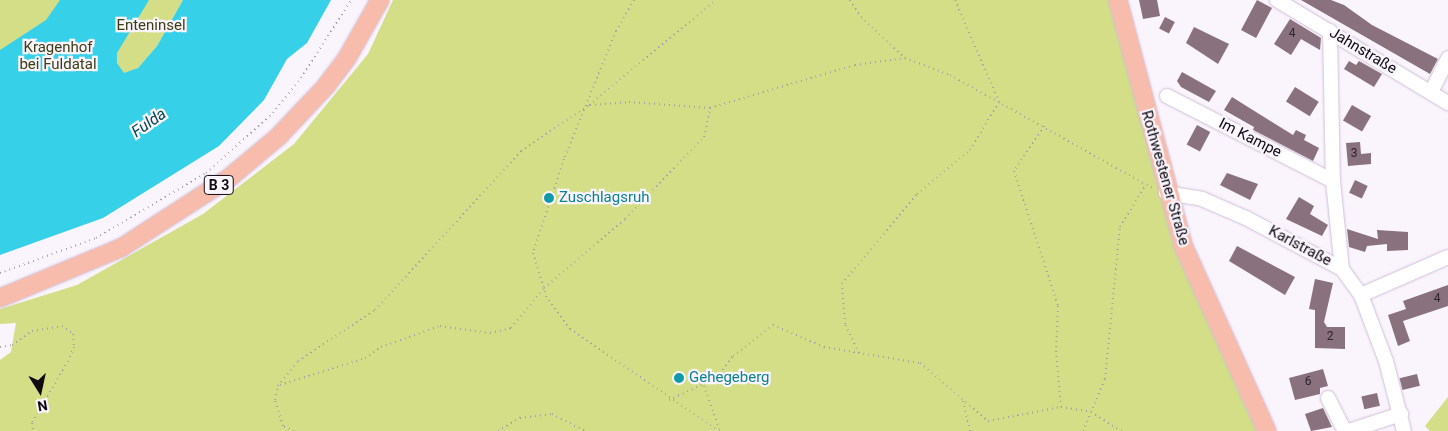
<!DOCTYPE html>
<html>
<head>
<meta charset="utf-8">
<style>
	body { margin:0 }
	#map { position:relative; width:1448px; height:431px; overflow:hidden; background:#faf4fd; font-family:Roboto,sans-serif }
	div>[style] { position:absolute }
	.green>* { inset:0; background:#d3de87 }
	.water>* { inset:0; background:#36d1e9 }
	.building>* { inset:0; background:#89717e; transform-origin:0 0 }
	.path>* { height:2px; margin-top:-1px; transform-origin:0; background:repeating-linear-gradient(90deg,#a6a0a9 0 1px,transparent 0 5px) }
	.roads { filter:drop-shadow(0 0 1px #cfbfd6) drop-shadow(0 0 1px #cfbfd6) }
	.minor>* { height:14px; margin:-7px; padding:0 7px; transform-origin:7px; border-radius:7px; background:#fff }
	.major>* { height:18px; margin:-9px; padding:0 9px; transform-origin:9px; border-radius:9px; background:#f8bcac }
	.dots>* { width:14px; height:14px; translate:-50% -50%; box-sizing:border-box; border:2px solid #faf4fd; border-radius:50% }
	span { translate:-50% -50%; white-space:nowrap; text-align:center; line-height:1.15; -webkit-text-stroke:4.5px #faf4fd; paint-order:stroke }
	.number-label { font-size:12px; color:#2e242e }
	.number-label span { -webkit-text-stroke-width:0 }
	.shield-label span { padding:1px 4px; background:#faf4fd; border:1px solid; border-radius:4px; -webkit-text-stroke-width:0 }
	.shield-label { font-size:14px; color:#100b13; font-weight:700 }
	.park-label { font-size:15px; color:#393e13 }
	.street-label { font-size:15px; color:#100b13 }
	.culture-label { font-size:15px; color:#0d838f }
	.left { translate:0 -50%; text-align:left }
	.water-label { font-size:16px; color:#024751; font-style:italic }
	.north { position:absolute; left:15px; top:366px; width:50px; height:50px; -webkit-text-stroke:4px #faf4fd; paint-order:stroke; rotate:170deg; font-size:14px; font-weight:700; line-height:20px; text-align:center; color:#100b13 }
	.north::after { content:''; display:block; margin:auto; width:18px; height:22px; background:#100b13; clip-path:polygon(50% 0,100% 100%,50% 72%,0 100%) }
</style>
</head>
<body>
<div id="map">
	<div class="green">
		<div style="clip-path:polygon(0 0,183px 0,157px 46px,138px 68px,0 130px)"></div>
		<div style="clip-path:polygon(393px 0,1113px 0,1178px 225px,1264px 431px,0 431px,0 360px,11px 352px,16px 323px,0 324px,0 309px,77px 285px,203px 214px,294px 144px,368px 54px)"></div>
		<div style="clip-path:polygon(1448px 397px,1448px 431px,1430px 431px,1425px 426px)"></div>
	</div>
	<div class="water">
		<div style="clip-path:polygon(60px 0,149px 0,117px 53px,117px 63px,124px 73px,138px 68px,157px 46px,183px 0,331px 0,307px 43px,287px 59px,264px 100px,219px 146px,103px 218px,0 255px,0 50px,46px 20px)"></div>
	</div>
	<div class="building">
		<div style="clip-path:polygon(1139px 0,1157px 0,1160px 16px,1143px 19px)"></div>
		<div style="left:1257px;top:0;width:17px;height:34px;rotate:28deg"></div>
		<div style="clip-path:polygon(1301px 0,1331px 0,1344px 5px,1372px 25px,1438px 59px,1430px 74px)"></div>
		<div style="left:1165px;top:17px;width:11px;height:13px;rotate:27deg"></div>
		<div style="clip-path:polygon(1290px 19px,1321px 38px,1320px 50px,1301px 39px,1291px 55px,1274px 44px)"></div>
		<div style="clip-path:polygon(1194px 27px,1229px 44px,1218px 64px,1186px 43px)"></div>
		<div style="clip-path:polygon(1349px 61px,1356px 65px,1359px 61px,1382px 74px,1374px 87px,1344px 69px)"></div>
		<div style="clip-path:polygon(1182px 72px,1216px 91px,1209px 102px,1181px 87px,1177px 81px)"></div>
		<div style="left:1295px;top:87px;width:28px;height:17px;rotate:32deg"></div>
		<div style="clip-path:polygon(1232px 97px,1293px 135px,1296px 130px,1306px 135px,1304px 140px,1319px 148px,1313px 161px,1253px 130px,1254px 127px,1224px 110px)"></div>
		<div style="left:1352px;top:105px;width:22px;height:18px;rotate:30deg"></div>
		<div style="left:1197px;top:125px;width:15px;height:22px;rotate:28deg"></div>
		<div style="clip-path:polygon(1360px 142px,1361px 154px,1371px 153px,1371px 164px,1348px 166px,1346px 143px)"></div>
		<div style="clip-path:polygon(1227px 173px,1258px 184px,1250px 200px,1220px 185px)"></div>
		<div style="left:1355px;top:180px;width:14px;height:14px;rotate:25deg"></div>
		<div style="clip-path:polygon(1299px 197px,1314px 206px,1310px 214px,1328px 225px,1322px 236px,1286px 219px)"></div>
		<div style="clip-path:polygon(1347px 229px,1378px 239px,1377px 230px,1408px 232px,1408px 250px,1387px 251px,1387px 244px,1367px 246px,1365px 252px,1349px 247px)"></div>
		<div style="clip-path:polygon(1237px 246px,1295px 277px,1285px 295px,1229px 261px)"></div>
		<div style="clip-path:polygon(1315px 279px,1333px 283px,1324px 322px,1327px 327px,1345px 327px,1345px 349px,1315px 348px,1315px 310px,1309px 309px)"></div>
		<div style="clip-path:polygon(1448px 285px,1448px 306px,1403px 321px,1410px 341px,1398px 346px,1388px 315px,1406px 309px,1403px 301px)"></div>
		<div style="clip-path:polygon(1323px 369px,1328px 386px,1320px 388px,1320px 394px,1295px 400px,1289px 378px)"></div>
		<div style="left:1417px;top:374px;width:12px;height:18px;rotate:76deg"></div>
		<div style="left:1377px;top:393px;width:13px;height:16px;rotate:77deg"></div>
		<div style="clip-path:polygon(1323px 408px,1332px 427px,1311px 431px,1305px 414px)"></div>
	</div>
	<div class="path">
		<div style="left:634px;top:0;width:36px;rotate:120deg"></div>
		<div style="left:616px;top:31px;width:138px;rotate:112.1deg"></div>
		<div style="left:564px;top:159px;width:99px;rotate:108.3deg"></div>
		<div style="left:533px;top:253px;width:45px;rotate:73.2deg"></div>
		<div style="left:546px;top:296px;width:41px;rotate:54deg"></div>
		<div style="left:570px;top:329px;width:181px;rotate:34.4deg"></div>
		<div style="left:850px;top:0;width:20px;rotate:57deg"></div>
		<div style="left:861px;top:17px;width:60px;rotate:43deg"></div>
		<div style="left:590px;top:105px;width:39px;rotate:-4deg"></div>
		<div style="left:629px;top:102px;width:81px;rotate:4.2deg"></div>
		<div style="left:710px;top:108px;width:151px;rotate:-16.5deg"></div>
		<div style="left:855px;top:65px;width:50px;rotate:-8deg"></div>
		<div style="left:905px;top:58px;width:48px;rotate:20.7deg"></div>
		<div style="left:950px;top:75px;width:234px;rotate:29.2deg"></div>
		<div style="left:1044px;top:126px;width:54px;rotate:123.7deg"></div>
		<div style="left:1014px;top:171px;width:142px;rotate:71.9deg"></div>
		<div style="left:1058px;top:306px;width:45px;rotate:92.5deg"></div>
		<div style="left:1056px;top:351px;width:56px;rotate:84.9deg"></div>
		<div style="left:0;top:273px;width:102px;rotate:-20deg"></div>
		<div style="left:96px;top:238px;width:128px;rotate:-30.6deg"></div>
		<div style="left:206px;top:173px;width:90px;rotate:-41.8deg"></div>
		<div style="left:273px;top:113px;width:45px;rotate:-51.3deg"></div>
		<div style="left:301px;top:78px;width:93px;rotate:-57.3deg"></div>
		<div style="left:0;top:347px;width:12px;rotate:-9deg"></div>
		<div style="left:12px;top:345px;width:24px;rotate:-35deg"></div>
		<div style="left:32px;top:331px;width:30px;rotate:-9deg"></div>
		<div style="left:62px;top:326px;width:14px;rotate:36deg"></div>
		<div style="left:73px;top:334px;width:13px;rotate:86deg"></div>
		<div style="left:74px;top:347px;width:15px;rotate:113deg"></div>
		<div style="left:68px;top:361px;width:72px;rotate:120.1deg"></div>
		<div style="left:32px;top:423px;width:8px;rotate:83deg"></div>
		<div style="left:859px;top:353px;width:32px;rotate:-116deg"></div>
		<div style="left:845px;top:324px;width:40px;rotate:-94.3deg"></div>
		<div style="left:842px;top:284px;width:117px;rotate:-50.2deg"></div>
		<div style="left:917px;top:194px;width:69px;rotate:-39.7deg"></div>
		<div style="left:970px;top:150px;width:56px;rotate:-58.9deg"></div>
		<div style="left:999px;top:102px;width:111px;rotate:-113.3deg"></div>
		<div style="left:280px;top:385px;width:89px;rotate:-17.6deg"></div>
		<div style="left:365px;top:358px;width:19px;rotate:-35deg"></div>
		<div style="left:381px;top:347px;width:63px;rotate:-19.6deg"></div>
		<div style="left:440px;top:326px;width:50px;rotate:8deg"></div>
		<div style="left:490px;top:333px;width:22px;rotate:-13deg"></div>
		<div style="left:511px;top:328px;width:52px;rotate:-50.5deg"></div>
		<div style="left:544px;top:288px;width:106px;rotate:-40.4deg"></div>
		<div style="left:625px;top:219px;width:114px;rotate:-46.1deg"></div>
		<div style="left:704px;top:137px;width:30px;rotate:-78deg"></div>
		<div style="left:704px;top:386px;width:48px;rotate:70.4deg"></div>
		<div style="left:669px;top:400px;width:53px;rotate:-24.6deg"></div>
		<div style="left:717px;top:378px;width:27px;rotate:-54deg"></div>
		<div style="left:733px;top:356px;width:51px;rotate:-37.8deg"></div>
		<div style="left:773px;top:325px;width:56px;rotate:23.3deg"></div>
		<div style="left:824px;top:347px;width:97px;rotate:9.5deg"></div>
		<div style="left:920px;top:363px;width:89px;rotate:40.5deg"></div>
		<div style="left:988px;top:421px;width:74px;rotate:-10.9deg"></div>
		<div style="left:1061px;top:407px;width:30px;rotate:9deg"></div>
		<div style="left:1091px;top:412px;width:36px;rotate:32deg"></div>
		<div style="left:963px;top:401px;width:31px;rotate:77deg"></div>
		<div style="left:294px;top:431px;width:12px;rotate:-156deg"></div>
		<div style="left:283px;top:426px;width:27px;rotate:-107deg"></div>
		<div style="left:275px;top:400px;width:14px;rotate:-78deg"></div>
		<div style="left:278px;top:386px;width:32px;rotate:-51deg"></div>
		<div style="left:298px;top:361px;width:92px;rotate:-33.5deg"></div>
		<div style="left:375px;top:310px;width:216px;rotate:-47.4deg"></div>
		<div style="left:521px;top:151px;width:82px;rotate:-34.1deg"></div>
		<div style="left:589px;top:105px;width:165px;rotate:-39.6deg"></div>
		<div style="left:498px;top:431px;width:26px;rotate:-31deg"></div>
		<div style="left:520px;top:418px;width:32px;rotate:-7deg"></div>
		<div style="left:552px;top:414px;width:37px;rotate:27deg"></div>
		<div style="left:1083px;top:431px;width:56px;rotate:-67.1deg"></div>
		<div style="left:1105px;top:379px;width:153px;rotate:-84.4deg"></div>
		<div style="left:1120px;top:227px;width:48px;rotate:-58.6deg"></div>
	</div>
	<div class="roads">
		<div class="minor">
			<div style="left:1277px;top:0;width:200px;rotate:31.1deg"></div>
			<div style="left:1330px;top:31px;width:150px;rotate:88.9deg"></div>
			<div style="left:1333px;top:181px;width:88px;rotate:84.2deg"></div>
			<div style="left:1431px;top:92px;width:38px;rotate:-63deg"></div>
			<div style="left:1167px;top:96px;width:186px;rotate:27.1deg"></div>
			<div style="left:1166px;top:193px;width:36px;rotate:9deg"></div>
			<div style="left:1202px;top:199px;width:48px;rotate:23.4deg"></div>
			<div style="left:1246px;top:218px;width:109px;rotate:28deg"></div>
			<div style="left:1342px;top:269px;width:32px;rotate:54deg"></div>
			<div style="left:1361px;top:295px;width:95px;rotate:-23.6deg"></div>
			<div style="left:1361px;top:295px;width:71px;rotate:69.3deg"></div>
			<div style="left:1386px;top:361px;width:72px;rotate:75.6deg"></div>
			<div style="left:1328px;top:398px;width:37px;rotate:63deg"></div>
			<div style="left:1349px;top:431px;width:55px;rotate:-18.1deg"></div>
		</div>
		<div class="major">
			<div style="left:1118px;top:0;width:253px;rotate:75.1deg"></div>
			<div style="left:1183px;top:245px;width:204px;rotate:65.7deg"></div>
			<div style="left:0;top:298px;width:131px;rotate:-22.5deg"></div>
			<div style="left:121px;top:248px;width:129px;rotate:-32.9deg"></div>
			<div style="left:229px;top:178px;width:64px;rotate:-39.9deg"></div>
			<div style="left:278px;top:137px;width:70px;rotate:-46.7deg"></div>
			<div style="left:326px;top:86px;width:35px;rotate:-53deg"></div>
			<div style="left:347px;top:58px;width:67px;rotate:-60.4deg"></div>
		</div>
	</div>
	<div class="dots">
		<div style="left:549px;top:198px;background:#0f9aa8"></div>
		<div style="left:679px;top:378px;background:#0f9aa8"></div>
	</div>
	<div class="number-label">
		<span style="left:1292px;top:34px">4</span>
		<span style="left:1354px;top:154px">3</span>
		<span style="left:1437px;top:299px">4</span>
		<span style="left:1330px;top:337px">2</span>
		<span style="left:1308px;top:382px">6</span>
	</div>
	<div class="shield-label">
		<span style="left:219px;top:185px">B 3</span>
	</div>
	<div class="park-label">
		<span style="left:151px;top:26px">Enteninsel</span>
		<span style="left:58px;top:56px">Kragenhof<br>bei Fuldatal</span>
	</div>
	<div class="street-label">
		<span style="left:1363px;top:51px;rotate:31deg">Jahnstraße</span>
		<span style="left:1250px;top:138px;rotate:27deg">Im Kampe</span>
		<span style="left:1165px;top:178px;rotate:74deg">Rothwestener Straße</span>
		<span style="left:1300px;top:246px;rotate:28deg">Karlstraße</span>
	</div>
	<div class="culture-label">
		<span class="left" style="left:559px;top:198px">Zuschlagsruh</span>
		<span class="left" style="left:689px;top:378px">Gehegeberg</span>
	</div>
	<div class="water-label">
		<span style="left:149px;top:123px;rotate:-35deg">Fulda</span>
	</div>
	<div class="north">N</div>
</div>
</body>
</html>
